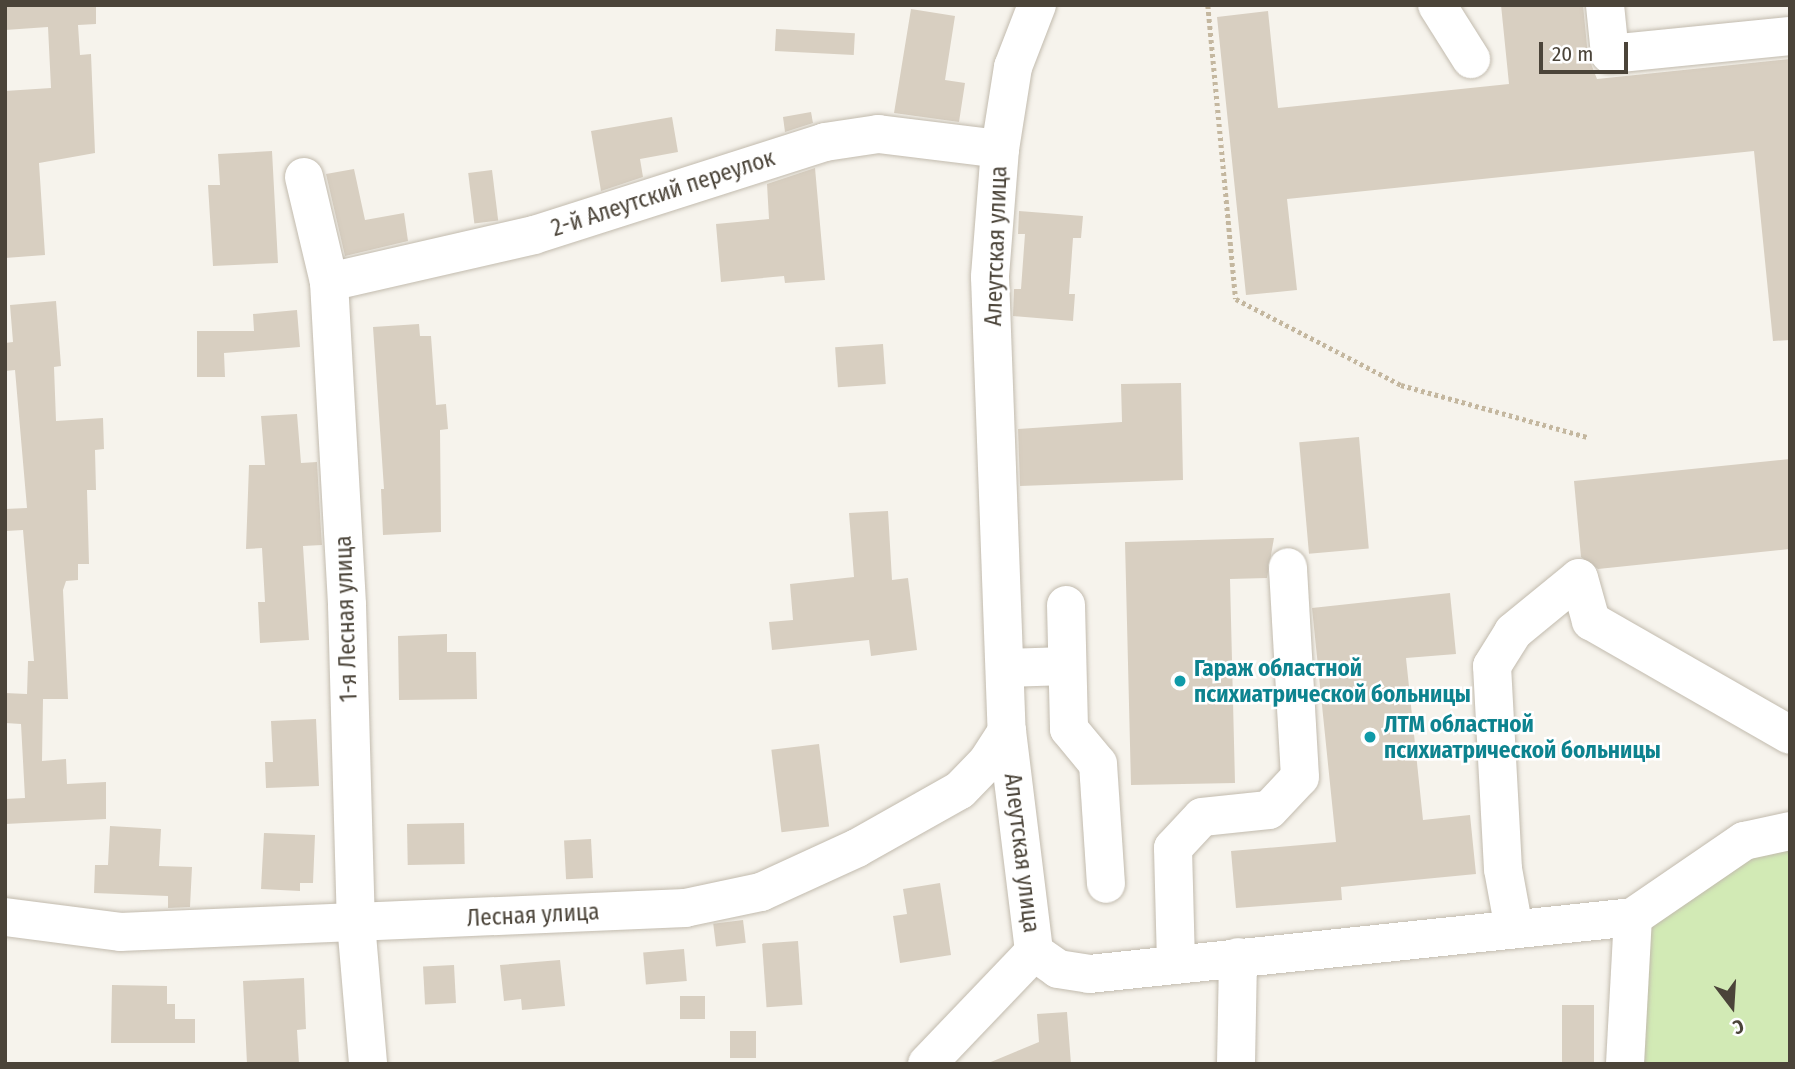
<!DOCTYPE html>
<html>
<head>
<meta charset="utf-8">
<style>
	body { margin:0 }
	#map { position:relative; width:1795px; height:1069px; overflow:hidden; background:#f6f3ec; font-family:"Fira Sans Condensed",sans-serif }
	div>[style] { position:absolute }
	.green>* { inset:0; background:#d2eab5 }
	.building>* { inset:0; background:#d8cfc1; transform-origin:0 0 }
	.path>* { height:4.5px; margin-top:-2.25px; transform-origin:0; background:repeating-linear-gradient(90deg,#c4b79f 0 3.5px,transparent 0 7px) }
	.roads { filter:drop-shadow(0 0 2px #c2bbae) drop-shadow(0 0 2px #c2bbae) }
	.minor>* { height:38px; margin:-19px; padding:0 19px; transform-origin:19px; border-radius:19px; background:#fff }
	.dots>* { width:19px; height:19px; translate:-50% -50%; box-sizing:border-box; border:4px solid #fff; border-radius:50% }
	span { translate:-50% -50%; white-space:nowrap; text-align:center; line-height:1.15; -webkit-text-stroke:5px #fff; paint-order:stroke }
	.street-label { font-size:23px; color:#4b4439 }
	.culture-label { font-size:23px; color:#0d838f; font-weight:700 }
	.left { translate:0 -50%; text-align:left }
	.frame { position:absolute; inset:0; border:7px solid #4b4439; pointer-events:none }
	.north { position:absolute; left:1697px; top:971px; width:70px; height:70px; -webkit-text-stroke:5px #fff; paint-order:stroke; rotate:163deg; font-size:19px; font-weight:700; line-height:28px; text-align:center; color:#4b4439 }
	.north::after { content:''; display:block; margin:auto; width:24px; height:32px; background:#4b4439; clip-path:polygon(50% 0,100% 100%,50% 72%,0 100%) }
	.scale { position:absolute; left:1539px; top:42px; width:89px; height:32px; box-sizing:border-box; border:4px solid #4b4439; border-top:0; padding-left:9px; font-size:21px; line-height:24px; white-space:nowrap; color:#4b4439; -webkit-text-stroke:5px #fff; paint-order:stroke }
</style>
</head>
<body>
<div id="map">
	<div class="green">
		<div style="clip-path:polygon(1790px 845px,1790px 1064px,1634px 1064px,1644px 921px,1749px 854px)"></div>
	</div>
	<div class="building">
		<div style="clip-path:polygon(5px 5px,96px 5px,96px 24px,78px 25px,80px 55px,91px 54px,95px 153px,39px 163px,45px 255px,5px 258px,5px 91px,51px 88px,48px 27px,5px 30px)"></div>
		<div style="clip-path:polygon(1501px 5px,1583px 5px,1588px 56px,1597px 79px,1790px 59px,1790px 340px,1773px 341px,1754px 151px,1287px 199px,1297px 290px,1246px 295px,1217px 17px,1268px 11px,1278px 108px,1509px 84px)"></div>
		<div style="clip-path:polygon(911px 9px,955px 16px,945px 80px,965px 83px,959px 122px,894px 113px)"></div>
		<div style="left:776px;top:29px;width:79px;height:22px;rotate:3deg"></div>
		<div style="clip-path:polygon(811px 112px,813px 123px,785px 132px,783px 117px)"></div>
		<div style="clip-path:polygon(672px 117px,678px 152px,640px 159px,643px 177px,601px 191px,591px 131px)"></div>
		<div style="clip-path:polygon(272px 151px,278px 263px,213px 266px,208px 185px,220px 185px,218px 154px)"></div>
		<div style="clip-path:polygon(815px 168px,825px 280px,785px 283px,784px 276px,721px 282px,716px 224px,769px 219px,767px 184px)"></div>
		<div style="clip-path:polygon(354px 169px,365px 220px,404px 213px,408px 241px,345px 256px,326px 174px)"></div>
		<div style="left:492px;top:170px;width:51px;height:24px;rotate:83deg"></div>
		<div style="clip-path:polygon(1019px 211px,1083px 216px,1081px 238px,1073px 238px,1069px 294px,1075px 294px,1073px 321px,1013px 316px,1014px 289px,1021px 289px,1025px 234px,1018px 234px)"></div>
		<div style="clip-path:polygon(56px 301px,61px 366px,54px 367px,56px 421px,103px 418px,104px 449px,95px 450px,96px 490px,87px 490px,89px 564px,78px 564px,78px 580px,66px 581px,63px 590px,68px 699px,43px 699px,42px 761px,66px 759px,67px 784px,106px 782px,106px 819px,5px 824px,5px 799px,25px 798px,21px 724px,5px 723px,5px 693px,27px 694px,28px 661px,34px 661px,23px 530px,6px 531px,5px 509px,27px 508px,15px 370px,5px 371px,5px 343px,13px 342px,10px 305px)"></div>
		<div style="clip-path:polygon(297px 310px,300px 347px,224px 353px,225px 377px,197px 377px,197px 331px,254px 331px,253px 314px)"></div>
		<div style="clip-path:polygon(419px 324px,420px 336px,431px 336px,436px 405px,446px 404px,448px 429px,440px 430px,441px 532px,383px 535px,381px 489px,384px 489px,373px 327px)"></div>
		<div style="left:883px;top:344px;width:40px;height:48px;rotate:86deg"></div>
		<div style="clip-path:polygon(1181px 383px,1183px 480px,1020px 486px,1018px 429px,1122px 422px,1121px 384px)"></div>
		<div style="clip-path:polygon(297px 414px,301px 463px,317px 462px,321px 531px,322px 545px,303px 546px,309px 640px,260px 643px,258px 602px,265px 602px,262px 548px,246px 549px,249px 465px,265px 465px,261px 416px)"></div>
		<div style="left:1359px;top:437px;width:112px;height:60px;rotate:85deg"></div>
		<div style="clip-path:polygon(1790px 459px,1790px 549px,1598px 569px,1581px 557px,1574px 481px)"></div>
		<div style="clip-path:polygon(888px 511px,892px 580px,908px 578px,917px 650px,871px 656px,869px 640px,772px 650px,769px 622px,793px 620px,790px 584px,854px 577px,849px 513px)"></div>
		<div style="clip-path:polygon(1274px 538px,1267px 578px,1230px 579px,1235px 783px,1131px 785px,1125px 542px)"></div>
		<div style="clip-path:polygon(1450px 593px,1456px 654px,1406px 658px,1423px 820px,1470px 815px,1476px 874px,1341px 887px,1342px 900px,1236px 908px,1231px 851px,1336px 842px,1312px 608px)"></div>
		<div style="clip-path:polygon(447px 634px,447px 652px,476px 652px,477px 699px,399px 700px,398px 636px)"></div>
		<div style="clip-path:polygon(316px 719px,319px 786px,266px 788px,265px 762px,273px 762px,271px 721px)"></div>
		<div style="left:819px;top:744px;width:83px;height:48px;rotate:83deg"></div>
		<div style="left:464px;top:823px;width:41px;height:57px;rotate:89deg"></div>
		<div style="clip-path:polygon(110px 826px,161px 829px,159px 866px,192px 867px,190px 907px,168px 908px,168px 896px,94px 893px,95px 865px,108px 865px)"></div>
		<div style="clip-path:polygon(264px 833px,315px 835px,313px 883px,300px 883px,300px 891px,261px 889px)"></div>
		<div style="left:591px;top:839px;width:39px;height:27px;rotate:87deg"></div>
		<div style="clip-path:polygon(940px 883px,951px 955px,900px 963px,893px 916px,907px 914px,903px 889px)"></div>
		<div style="left:743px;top:920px;width:23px;height:30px;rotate:83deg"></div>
		<div style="left:798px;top:941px;width:64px;height:36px;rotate:86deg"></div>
		<div style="left:684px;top:949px;width:32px;height:41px;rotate:85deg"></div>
		<div style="clip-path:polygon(560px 960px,565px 1006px,522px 1010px,521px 999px,504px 1001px,500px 965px)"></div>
		<div style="left:454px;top:965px;width:38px;height:31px;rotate:87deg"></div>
		<div style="clip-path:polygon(304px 978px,306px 1029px,297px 1030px,299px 1064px,247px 1064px,243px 981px)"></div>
		<div style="clip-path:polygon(112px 985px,167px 986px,167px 1004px,175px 1004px,175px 1019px,195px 1019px,195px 1043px,111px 1043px)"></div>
		<div style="left:680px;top:996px;width:25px;height:23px"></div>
		<div style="left:1562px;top:1005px;width:32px;height:58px"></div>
		<div style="clip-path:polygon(1067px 1012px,1071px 1064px,986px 1064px,1039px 1042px,1037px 1014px)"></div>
		<div style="left:730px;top:1031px;width:26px;height:27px"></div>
	</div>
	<div class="path">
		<div style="left:1208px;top:5px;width:295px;rotate:84.6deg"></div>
		<div style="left:1236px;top:299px;width:186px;rotate:27.5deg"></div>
		<div style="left:1401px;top:385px;width:193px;rotate:15.6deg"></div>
	</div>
	<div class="roads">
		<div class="minor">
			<div style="left:1037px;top:5px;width:66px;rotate:111.2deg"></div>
			<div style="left:1013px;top:67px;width:83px;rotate:99deg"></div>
			<div style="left:1000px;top:149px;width:128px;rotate:94.5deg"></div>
			<div style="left:990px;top:277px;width:454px;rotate:87.9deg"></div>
			<div style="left:1007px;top:731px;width:223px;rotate:83deg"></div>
			<div style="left:1034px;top:952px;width:29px;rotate:35deg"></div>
			<div style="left:1058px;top:969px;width:31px;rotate:9deg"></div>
			<div style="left:1089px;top:974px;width:547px;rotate:-5.98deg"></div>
			<div style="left:1633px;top:917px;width:135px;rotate:-34.4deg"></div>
			<div style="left:1744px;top:841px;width:47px;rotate:-12.3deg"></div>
			<div style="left:1437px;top:5px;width:64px;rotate:57.8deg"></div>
			<div style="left:1605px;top:5px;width:49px;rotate:84.2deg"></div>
			<div style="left:1610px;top:54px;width:181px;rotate:-5.7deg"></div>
			<div style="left:304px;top:177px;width:108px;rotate:76.6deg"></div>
			<div style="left:329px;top:282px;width:324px;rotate:86.8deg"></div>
			<div style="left:347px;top:605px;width:318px;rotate:88.4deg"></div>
			<div style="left:356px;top:923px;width:142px;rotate:85.1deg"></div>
			<div style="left:329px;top:282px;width:210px;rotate:-12.9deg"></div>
			<div style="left:534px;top:235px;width:305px;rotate:-17.7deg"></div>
			<div style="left:825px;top:142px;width:54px;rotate:-8.6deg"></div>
			<div style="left:878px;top:134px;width:123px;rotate:7deg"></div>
			<div style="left:1066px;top:605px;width:124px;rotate:88.6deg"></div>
			<div style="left:1069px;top:729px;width:45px;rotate:50.4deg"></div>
			<div style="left:1098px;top:764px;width:120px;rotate:86.2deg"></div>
			<div style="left:1005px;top:668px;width:62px;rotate:-1.8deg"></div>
			<div style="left:5px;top:917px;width:116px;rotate:7.4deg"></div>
			<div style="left:120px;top:932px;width:566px;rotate:-2.43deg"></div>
			<div style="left:685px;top:908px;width:78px;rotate:-11.9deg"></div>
			<div style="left:761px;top:892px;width:106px;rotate:-24.6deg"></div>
			<div style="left:857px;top:848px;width:118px;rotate:-29.4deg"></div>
			<div style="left:960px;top:790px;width:39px;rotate:-46deg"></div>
			<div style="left:987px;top:762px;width:37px;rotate:-57deg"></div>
			<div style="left:1514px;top:929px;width:61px;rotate:-100.4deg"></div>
			<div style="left:1503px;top:869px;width:203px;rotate:-93.1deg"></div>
			<div style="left:1492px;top:666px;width:40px;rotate:-58deg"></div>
			<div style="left:1513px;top:632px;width:85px;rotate:-39.3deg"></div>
			<div style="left:1579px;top:578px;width:45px;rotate:74.4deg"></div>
			<div style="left:1591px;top:621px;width:229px;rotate:29.8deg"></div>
			<div style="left:1176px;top:963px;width:115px;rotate:-91.5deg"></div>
			<div style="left:1173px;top:848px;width:42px;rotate:-46.9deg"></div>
			<div style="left:1202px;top:817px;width:67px;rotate:-6deg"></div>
			<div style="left:1269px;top:810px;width:45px;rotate:-46.8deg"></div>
			<div style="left:1300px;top:777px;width:210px;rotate:-93.3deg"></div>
			<div style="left:927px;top:1064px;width:155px;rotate:-46.3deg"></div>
			<div style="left:1236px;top:1064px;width:107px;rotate:-88.9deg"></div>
			<div style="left:1625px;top:1064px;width:147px;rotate:-86.9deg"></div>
		</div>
	</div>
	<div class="dots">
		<div style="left:1180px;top:681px;background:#0f9aa8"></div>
		<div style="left:1370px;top:737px;background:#0f9aa8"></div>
	</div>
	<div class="street-label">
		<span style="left:663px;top:193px;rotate:-18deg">2-й Алеутский переулок</span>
		<span style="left:996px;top:246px;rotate:-88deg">Алеутская улица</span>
		<span style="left:346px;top:619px;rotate:-92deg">1-я Лесная улица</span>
		<span style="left:1022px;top:853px;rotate:83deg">Алеутская улица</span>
		<span style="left:533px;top:915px;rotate:-3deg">Лесная улица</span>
	</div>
	<div class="culture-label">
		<span class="left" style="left:1194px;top:681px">Гараж областной<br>психиатрической больницы</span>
		<span class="left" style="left:1384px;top:737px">ЛТМ областной<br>психиатрической больницы</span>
	</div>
	<div class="frame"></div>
	<div class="north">С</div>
	<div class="scale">20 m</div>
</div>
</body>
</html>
